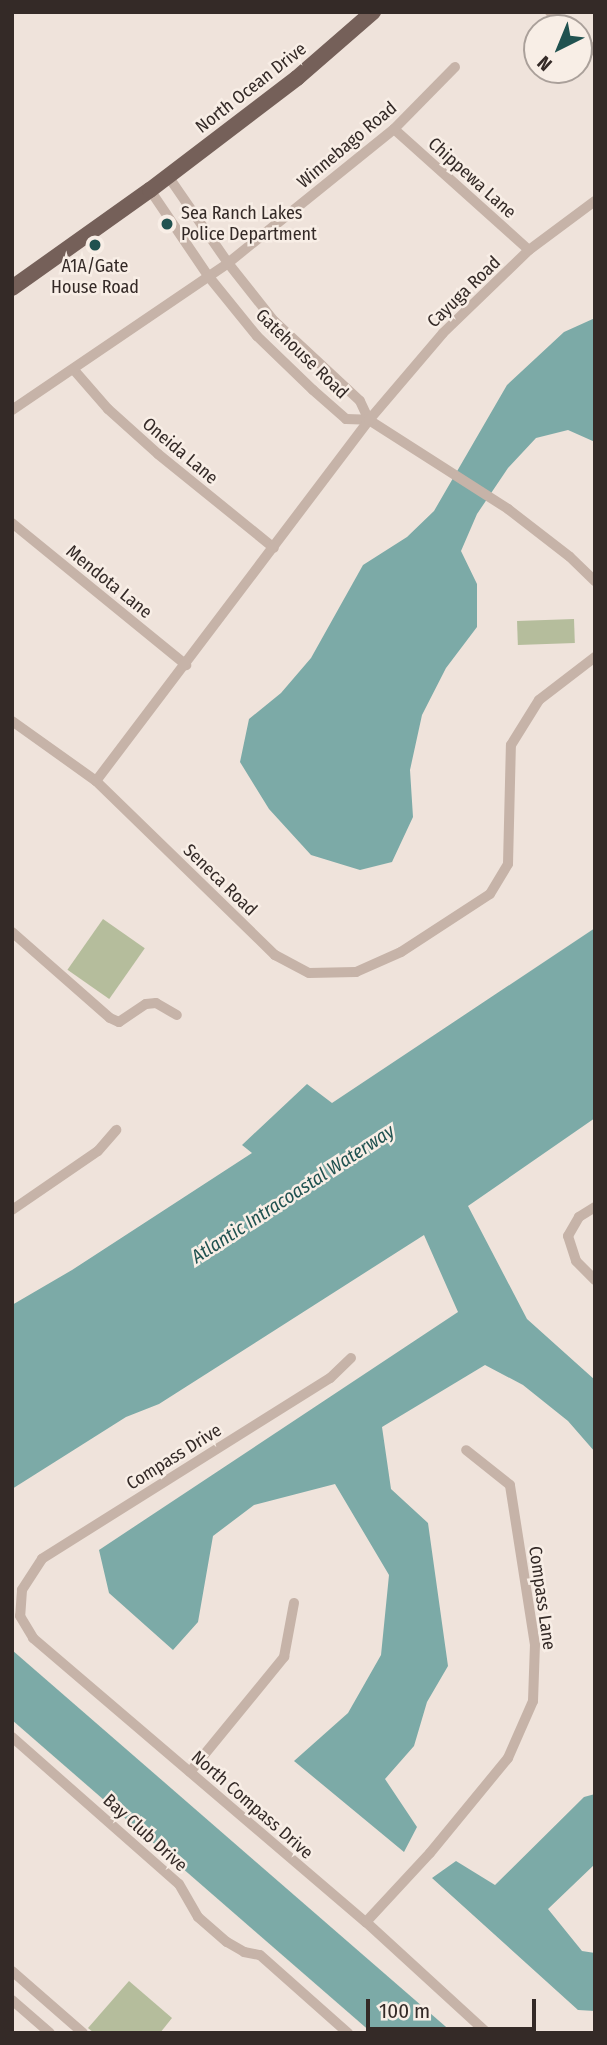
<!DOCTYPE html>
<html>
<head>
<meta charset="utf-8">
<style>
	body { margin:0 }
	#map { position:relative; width:607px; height:2045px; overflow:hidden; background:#efe3db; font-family:"Fira Sans Condensed",sans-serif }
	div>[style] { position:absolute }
	.green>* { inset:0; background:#b5bd9c; transform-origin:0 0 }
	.water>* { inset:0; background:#7caaa7 }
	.street>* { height:10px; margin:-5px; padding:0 5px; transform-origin:5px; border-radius:5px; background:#c6b3a8 }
	.primary>* { height:16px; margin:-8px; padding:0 8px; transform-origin:8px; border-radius:8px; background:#756059 }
	.dots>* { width:19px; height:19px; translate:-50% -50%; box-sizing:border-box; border:4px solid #f8eee6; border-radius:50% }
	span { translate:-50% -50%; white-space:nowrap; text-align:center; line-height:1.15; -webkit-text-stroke:5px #f8eee6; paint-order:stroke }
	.street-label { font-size:18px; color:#342a27 }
	.poi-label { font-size:18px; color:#342a27 }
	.left { translate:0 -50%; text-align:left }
	.water-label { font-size:19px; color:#205250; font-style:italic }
	.frame { position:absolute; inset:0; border:14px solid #342a27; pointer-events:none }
	.north { position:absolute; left:523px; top:14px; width:70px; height:70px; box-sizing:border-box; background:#f8eee6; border:2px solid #aaa09a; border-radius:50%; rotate:223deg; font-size:19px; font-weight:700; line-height:28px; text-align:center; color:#342a27 }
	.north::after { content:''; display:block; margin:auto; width:24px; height:32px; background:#205250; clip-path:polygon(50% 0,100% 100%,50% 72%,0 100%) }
	.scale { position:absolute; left:366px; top:1999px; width:170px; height:32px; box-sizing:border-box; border:4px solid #342a27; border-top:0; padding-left:9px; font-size:21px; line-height:24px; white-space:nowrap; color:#342a27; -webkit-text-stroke:5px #f8eee6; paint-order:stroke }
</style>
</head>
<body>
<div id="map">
	<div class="green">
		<div style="left:574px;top:619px;width:24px;height:57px;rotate:88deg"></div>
		<div style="left:103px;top:919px;width:51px;height:62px;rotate:35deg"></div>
		<div style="clip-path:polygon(129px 1981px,172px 2018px,160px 2033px,94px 2033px,88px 2028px)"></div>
	</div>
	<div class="water">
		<div style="clip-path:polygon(595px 318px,595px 442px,568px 430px,536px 438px,508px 468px,477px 514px,461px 551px,477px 584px,477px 627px,446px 668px,422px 715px,410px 770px,413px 817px,392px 862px,360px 870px,311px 855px,269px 809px,240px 762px,249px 719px,281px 693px,311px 658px,363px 565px,407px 537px,434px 511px,507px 385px,564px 332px)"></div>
		<div style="clip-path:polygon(595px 928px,595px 1118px,468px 1206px,527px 1319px,595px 1380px,595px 1452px,568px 1421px,523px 1385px,485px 1365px,382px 1427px,391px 1489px,428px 1523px,448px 1666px,427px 1702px,414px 1746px,385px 1779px,417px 1827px,404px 1852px,294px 1761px,348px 1713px,381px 1655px,389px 1575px,335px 1484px,254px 1505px,213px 1536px,198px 1622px,173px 1650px,109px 1593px,99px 1550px,458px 1312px,424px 1235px,159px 1404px,126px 1417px,12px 1489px,12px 1305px,72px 1270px,252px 1153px,242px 1145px,307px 1084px,332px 1103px)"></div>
		<div style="clip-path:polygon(12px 1650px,453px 2033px,372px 2033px,12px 1720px)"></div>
		<div style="clip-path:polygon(595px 1794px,595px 1864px,548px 1909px,582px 1951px,595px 1953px,595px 2011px,578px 2010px,432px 1878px,456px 1861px,495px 1885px,584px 1797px)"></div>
	</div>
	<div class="street">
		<div style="left:550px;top:12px;width:24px;rotate:42deg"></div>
		<div style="left:579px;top:37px;width:21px;rotate:41deg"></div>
		<div style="left:394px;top:129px;width:181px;rotate:41.9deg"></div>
		<div style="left:168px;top:176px;width:106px;rotate:55.4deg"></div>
		<div style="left:228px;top:263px;width:74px;rotate:51.6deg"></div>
		<div style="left:274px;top:321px;width:117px;rotate:42.9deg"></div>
		<div style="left:360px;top:401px;width:21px;rotate:65deg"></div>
		<div style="left:150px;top:190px;width:105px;rotate:55.9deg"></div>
		<div style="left:209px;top:277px;width:76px;rotate:50.9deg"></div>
		<div style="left:257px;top:336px;width:78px;rotate:44deg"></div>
		<div style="left:313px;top:390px;width:44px;rotate:41.3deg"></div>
		<div style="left:346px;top:419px;width:23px;rotate:2deg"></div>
		<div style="left:369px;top:420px;width:165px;rotate:32.6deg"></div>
		<div style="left:508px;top:509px;width:78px;rotate:37.7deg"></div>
		<div style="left:570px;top:557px;width:35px;rotate:44deg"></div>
		<div style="left:74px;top:370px;width:52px;rotate:48.9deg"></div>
		<div style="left:108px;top:409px;width:67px;rotate:42deg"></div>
		<div style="left:158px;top:454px;width:149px;rotate:39deg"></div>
		<div style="left:12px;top:410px;width:261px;rotate:-34.2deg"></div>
		<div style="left:228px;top:263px;width:213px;rotate:-38.9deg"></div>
		<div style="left:394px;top:129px;width:87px;rotate:-45.5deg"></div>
		<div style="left:12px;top:523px;width:225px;rotate:39.2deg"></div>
		<div style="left:12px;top:721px;width:103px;rotate:35.5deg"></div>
		<div style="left:96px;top:781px;width:250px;rotate:44.2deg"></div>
		<div style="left:275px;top:955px;width:38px;rotate:28deg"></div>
		<div style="left:309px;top:973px;width:47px;rotate:-1.2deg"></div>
		<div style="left:356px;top:972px;width:49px;rotate:-24deg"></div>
		<div style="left:401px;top:952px;width:106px;rotate:-33.1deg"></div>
		<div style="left:490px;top:894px;width:35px;rotate:-59deg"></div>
		<div style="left:508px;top:864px;width:119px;rotate:-88.6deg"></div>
		<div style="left:511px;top:745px;width:53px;rotate:-58.1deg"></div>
		<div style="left:539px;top:700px;width:71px;rotate:-37.5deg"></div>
		<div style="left:96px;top:781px;width:453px;rotate:-52.9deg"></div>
		<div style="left:369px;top:420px;width:114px;rotate:-49.6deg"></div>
		<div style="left:443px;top:333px;width:120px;rotate:-44deg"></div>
		<div style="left:529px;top:250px;width:82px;rotate:-36.6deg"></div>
		<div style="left:12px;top:932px;width:130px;rotate:41.3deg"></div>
		<div style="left:110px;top:1018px;width:10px;rotate:24deg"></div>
		<div style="left:119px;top:1022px;width:32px;rotate:-34deg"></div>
		<div style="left:146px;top:1004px;width:10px;rotate:-6deg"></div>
		<div style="left:156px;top:1003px;width:24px;rotate:30deg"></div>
		<div style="left:595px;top:1207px;width:19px;rotate:148deg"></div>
		<div style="left:579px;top:1217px;width:22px;rotate:120deg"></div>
		<div style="left:568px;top:1236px;width:26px;rotate:72deg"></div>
		<div style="left:576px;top:1261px;width:27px;rotate:45deg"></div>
		<div style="left:12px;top:1210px;width:104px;rotate:-34.5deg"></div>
		<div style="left:98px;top:1151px;width:28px;rotate:-49deg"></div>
		<div style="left:351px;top:1358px;width:29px;rotate:136deg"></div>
		<div style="left:330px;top:1378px;width:340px;rotate:147.9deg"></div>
		<div style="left:42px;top:1559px;width:37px;rotate:123deg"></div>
		<div style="left:22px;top:1590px;width:26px;rotate:94deg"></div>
		<div style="left:20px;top:1616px;width:26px;rotate:59deg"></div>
		<div style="left:33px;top:1638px;width:438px;rotate:40.5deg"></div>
		<div style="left:366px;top:1922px;width:164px;rotate:42.5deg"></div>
		<div style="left:12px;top:1737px;width:222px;rotate:41.4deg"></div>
		<div style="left:179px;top:1884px;width:38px;rotate:60deg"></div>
		<div style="left:198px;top:1917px;width:38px;rotate:41deg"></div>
		<div style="left:227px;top:1942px;width:20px;rotate:30deg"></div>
		<div style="left:244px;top:1952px;width:16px;rotate:11deg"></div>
		<div style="left:260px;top:1955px;width:118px;rotate:41.6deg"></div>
		<div style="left:190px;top:1772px;width:149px;rotate:-50.7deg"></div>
		<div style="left:284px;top:1657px;width:55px;rotate:-79.5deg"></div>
		<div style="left:366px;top:1922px;width:94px;rotate:-47.2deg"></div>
		<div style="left:430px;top:1853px;width:123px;rotate:-50.6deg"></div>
		<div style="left:508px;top:1758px;width:62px;rotate:-66.3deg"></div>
		<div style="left:533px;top:1701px;width:56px;rotate:-88deg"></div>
		<div style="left:535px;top:1645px;width:162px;rotate:-98.9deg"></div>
		<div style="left:510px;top:1485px;width:56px;rotate:-141.5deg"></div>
		<div style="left:12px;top:1971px;width:94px;rotate:41.1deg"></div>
		<div style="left:12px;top:2000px;width:50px;rotate:41deg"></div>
	</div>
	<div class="primary">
		<div style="left:12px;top:288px;width:169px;rotate:-35.4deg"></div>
		<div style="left:150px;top:190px;width:185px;rotate:-37.3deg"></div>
		<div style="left:297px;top:78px;width:101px;rotate:-41deg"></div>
	</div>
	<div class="dots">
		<div style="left:167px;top:224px;background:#205250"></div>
		<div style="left:95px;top:245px;background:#205250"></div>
	</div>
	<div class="street-label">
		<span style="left:251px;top:88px;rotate:-38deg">North Ocean Drive</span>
		<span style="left:347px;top:145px;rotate:-40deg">Winnebago Road</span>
		<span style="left:472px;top:178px;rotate:42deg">Chippewa Lane</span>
		<span style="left:464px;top:292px;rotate:-44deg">Cayuga Road</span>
		<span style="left:302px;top:354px;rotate:44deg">Gatehouse Road</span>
		<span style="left:180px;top:451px;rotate:40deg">Oneida Lane</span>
		<span style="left:109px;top:582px;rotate:39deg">Mendota Lane</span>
		<span style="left:220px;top:880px;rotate:44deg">Seneca Road</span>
		<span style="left:174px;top:1457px;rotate:-32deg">Compass Drive</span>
		<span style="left:542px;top:1598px;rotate:82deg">Compass Lane</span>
		<span style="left:252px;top:1805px;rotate:41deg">North Compass Drive</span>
		<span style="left:145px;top:1833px;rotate:42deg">Bay Club Drive</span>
	</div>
	<div class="poi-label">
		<span class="left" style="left:181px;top:224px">Sea Ranch Lakes<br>Police Department</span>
		<span style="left:95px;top:277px">A1A/Gate<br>House Road</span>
	</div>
	<div class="water-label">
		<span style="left:293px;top:1194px;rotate:-33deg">Atlantic Intracoastal Waterway</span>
	</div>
	<div class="frame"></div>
	<div class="north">N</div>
	<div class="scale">100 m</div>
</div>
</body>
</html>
